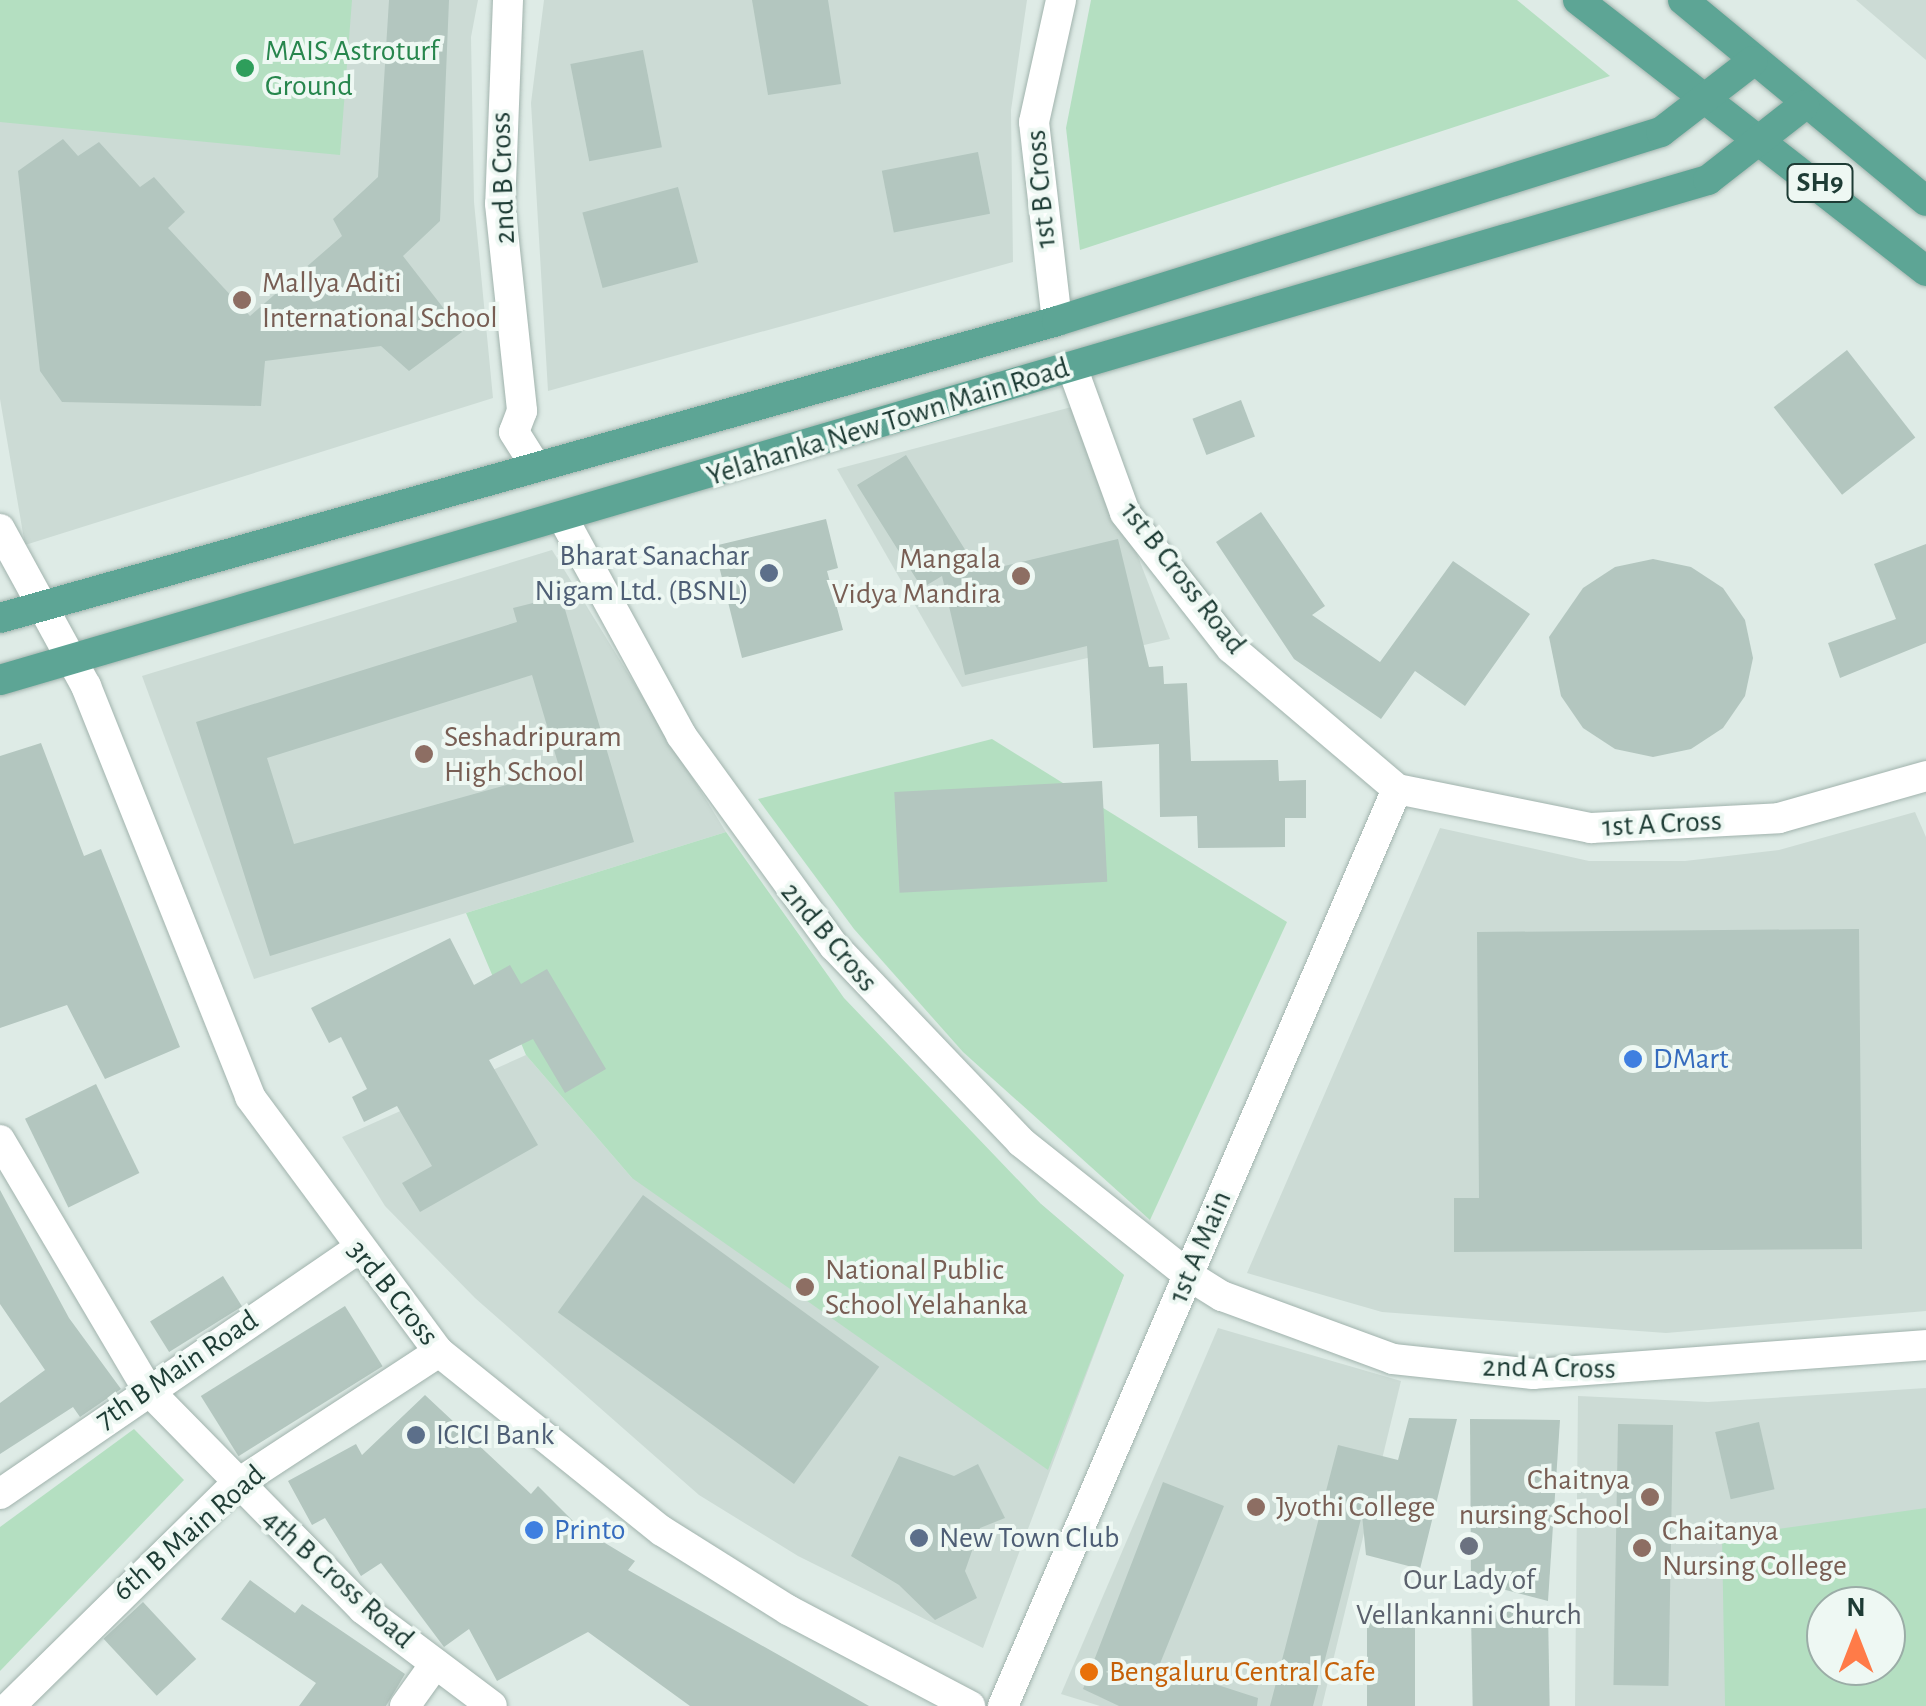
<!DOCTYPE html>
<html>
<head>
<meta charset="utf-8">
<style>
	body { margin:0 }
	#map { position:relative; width:1926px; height:1706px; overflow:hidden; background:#deebe6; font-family:"Alegreya Sans",sans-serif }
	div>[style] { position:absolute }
	.built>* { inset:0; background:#ccdbd5 }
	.green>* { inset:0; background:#b4dfc1 }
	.building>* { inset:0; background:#b3c6bf; transform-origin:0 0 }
	.roads { filter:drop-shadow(0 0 2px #a1b3ad) drop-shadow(0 0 2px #a1b3ad) }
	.minor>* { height:30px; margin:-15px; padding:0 15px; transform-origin:15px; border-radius:15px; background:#fff }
	.major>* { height:30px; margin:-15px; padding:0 15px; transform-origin:15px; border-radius:15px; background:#5da595 }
	.dots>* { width:28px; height:28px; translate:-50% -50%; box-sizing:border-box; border:5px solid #eef8f3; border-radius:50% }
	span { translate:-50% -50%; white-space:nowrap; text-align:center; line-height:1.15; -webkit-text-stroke:8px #eef8f3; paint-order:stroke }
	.shield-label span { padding:2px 8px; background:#eef8f3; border:2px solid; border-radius:8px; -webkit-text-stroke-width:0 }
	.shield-label { font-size:28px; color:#1e3c35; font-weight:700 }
	.leisure-label { font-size:30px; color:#27864d }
	.left { translate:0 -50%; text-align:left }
	.street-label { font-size:30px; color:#1e3c35 }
	.education-label { font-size:30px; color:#785e54 }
	.right { translate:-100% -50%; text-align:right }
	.service-label { font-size:30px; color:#4e5e75 }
	.shop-label { font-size:30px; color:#366cbe }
	.worship-label { font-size:30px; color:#5b616d }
	.food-label { font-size:30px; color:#c56008 }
	.north { position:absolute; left:1806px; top:1586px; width:100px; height:100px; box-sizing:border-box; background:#eef8f3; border:2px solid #9bada7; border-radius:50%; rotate:0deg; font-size:28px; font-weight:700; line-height:40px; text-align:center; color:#1e3c35 }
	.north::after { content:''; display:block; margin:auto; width:35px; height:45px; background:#ff7b48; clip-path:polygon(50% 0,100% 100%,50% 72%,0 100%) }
</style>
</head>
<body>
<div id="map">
	<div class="built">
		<div style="clip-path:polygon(0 0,478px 0,471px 37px,474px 202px,493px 398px,25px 545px,0 399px)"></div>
		<div style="clip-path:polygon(544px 0,1027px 0,1011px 110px,1013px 262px,548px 391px,531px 103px)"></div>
		<div style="clip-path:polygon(1856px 0,1926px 0,1926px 60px)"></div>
		<div style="clip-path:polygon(1079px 405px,1170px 639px,962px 687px,837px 469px)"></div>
		<div style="clip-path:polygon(552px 550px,726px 832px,254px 979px,142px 676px)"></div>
		<div style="clip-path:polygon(1915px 812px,1926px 837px,1926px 1311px,1666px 1333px,1382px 1312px,1247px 1273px,1440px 828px,1589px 861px,1685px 861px,1779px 850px)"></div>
		<div style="clip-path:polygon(526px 1055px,632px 1178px,1041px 1204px,1124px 1275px,983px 1648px,798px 1556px,699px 1495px,475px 1298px,385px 1206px,342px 1137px)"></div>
		<div style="clip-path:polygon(1218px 1328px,1401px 1381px,1322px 1706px,1100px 1706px,1061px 1694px)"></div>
		<div style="clip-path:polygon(evenodd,1926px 1388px,1926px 1706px,1575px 1706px,1578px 1396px,1708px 1402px,1926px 1388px,1826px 1606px,1886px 1606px,1886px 1666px,1826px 1666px,1826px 1606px)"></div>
	</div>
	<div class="green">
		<div style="clip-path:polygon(0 0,352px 0,340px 155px,0 122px)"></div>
		<div style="clip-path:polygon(1091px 0,1517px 0,1610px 76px,1080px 250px,1066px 128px)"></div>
		<div style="clip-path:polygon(992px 739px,1287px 922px,1150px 1220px,963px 1052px,854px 929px,758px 799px)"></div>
		<div style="clip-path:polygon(726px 832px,844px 998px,1041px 1204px,1124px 1275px,1048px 1470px,632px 1178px,526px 1055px,466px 913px)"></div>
		<div style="clip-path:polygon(134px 1429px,184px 1480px,0 1671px,0 1527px)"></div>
		<div style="clip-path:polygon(evenodd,1926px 1508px,1926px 1706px,1725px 1706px,1722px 1537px,1926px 1508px,1826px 1606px,1886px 1606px,1886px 1666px,1826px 1666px,1826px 1606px)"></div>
	</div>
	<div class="building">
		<div style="clip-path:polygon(389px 0,449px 0,440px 221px,403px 256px,462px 332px,409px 371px,381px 346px,265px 361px,261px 406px,62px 402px,40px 371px,18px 171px,63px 139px,78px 156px,99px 142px,140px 187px,154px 177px,185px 212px,168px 228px,250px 316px,342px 236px,333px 219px,378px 177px)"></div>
		<div style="clip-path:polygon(752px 0,828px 0,841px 84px,768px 95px)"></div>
		<div style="left:643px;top:50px;width:99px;height:74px;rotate:79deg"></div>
		<div style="left:978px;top:152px;width:63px;height:98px;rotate:79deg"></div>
		<div style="left:678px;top:187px;width:78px;height:99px;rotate:75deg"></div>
		<div style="left:1847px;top:350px;width:111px;height:93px;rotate:52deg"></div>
		<div style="left:1241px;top:400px;width:39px;height:52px;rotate:69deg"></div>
		<div style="clip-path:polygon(906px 455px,979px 572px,1118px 539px,1149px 667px,1163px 666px,1164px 684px,1187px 683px,1191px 761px,1278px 760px,1279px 781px,1306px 780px,1306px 818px,1285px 818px,1285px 847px,1198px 848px,1197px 816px,1160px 817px,1159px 744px,1093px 748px,1087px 646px,965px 675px,942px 576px,922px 588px,857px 485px)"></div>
		<div style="clip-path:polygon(1261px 512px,1325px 606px,1312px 615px,1380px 662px,1453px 561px,1530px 614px,1465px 706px,1415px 671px,1381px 719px,1294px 659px,1216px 542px)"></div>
		<div style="clip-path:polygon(826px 519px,838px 568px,827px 571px,843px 630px,742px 658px,714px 546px)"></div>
		<div style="clip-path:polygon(1926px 544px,1926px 643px,1840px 678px,1828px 643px,1896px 619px,1874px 564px)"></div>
		<div style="clip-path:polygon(1653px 559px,1691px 567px,1723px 588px,1745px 620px,1753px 658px,1745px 696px,1723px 728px,1691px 749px,1653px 757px,1615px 749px,1583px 728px,1561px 696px,1549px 637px,1583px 588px,1615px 567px)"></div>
		<div style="clip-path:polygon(evenodd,561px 596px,634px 842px,270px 956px,196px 722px,517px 622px,513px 608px,561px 596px,532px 675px,560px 770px,294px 844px,267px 758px,532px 675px)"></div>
		<div style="clip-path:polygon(41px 743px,84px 856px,101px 849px,180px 1047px,105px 1079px,67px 1005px,0 1028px,0 756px)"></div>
		<div style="left:1102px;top:781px;width:101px;height:208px;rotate:87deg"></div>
		<div style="clip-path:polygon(1859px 929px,1862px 1249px,1454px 1252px,1454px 1198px,1479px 1198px,1477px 932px)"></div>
		<div style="clip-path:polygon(450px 938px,474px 985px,510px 965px,521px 984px,547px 969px,606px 1069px,565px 1093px,533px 1039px,489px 1060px,538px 1145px,420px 1212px,402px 1183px,432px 1166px,397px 1106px,364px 1122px,352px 1097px,367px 1089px,341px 1037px,329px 1043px,311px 1008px)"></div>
		<div style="left:96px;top:1084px;width:99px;height:79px;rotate:64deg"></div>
		<div style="clip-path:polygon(0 1190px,69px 1318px,121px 1389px,80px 1417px,73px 1407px,0 1454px,0 1403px,45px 1370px,0 1304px)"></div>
		<div style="left:643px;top:1195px;width:292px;height:145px;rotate:36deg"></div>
		<div style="left:223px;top:1276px;width:36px;height:86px;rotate:58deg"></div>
		<div style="left:345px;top:1306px;width:71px;height:170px;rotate:58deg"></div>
		<div style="clip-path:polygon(425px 1395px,531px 1494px,538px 1486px,580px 1528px,635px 1561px,628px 1570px,869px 1706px,690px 1706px,588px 1632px,497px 1681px,469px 1629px,444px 1647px,381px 1563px,361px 1576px,325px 1518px,312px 1525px,288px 1481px,356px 1444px,362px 1455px)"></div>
		<div style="clip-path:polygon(1409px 1418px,1457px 1419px,1420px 1569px,1366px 1555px,1362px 1515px,1313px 1706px,1270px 1706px,1338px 1445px,1398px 1460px)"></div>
		<div style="clip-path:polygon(1470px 1419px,1560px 1420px,1548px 1601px,1471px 1581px)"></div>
		<div style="left:1759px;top:1422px;width:69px;height:45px;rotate:77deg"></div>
		<div style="left:1618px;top:1424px;width:55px;height:261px;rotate:1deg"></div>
		<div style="clip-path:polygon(899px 1456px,954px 1476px,978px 1464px,1005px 1518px,980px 1528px,965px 1571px,977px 1598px,935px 1620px,899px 1585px,851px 1556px)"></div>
		<div style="clip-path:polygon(1163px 1482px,1224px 1506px,1159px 1666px,1258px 1698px,1257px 1706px,1119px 1706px,1083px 1689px)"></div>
		<div style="clip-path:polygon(250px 1580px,295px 1613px,302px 1604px,405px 1674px,386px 1706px,299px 1706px,316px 1683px,221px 1619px)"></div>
		<div style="left:143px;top:1602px;width:78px;height:54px;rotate:47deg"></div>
		<div style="left:1548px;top:1611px;width:95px;height:77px;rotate:89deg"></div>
		<div style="left:1367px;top:1613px;width:48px;height:93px"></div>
	</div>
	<div class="roads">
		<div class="minor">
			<div style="left:508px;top:0;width:204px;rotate:92.2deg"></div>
			<div style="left:500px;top:204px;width:208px;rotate:83.9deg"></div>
			<div style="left:522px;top:411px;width:22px;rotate:111deg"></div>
			<div style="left:514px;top:432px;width:41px;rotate:57.8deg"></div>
			<div style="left:1057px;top:321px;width:200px;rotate:-96.6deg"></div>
			<div style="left:1034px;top:122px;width:125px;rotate:-77.5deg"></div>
			<div style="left:1072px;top:367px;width:155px;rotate:70deg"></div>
			<div style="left:1125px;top:513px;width:172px;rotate:51.9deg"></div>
			<div style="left:1231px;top:648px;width:218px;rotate:40.3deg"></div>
			<div style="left:1397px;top:789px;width:198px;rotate:11.4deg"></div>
			<div style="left:1591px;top:828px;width:188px;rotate:-3deg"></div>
			<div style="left:1779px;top:818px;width:153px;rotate:-15.9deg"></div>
			<div style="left:564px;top:520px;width:245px;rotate:61.4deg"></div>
			<div style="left:681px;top:735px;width:261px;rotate:54.1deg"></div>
			<div style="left:834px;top:946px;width:271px;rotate:46.3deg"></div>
			<div style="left:1021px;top:1142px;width:213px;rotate:38.5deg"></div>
			<div style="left:1188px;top:1275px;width:40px;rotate:32deg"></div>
			<div style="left:1222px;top:1296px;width:182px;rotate:20.2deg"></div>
			<div style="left:1393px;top:1359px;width:141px;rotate:6.1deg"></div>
			<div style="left:1533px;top:1374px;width:394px;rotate:-4.2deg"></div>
			<div style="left:0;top:529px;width:179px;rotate:61.3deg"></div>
			<div style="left:86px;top:686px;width:443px;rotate:68.2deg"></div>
			<div style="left:250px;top:1097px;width:317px;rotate:53.5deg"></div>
			<div style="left:439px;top:1352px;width:286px;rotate:38.8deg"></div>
			<div style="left:662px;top:1531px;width:149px;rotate:32.1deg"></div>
			<div style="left:788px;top:1610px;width:206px;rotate:27.8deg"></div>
			<div style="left:0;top:1140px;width:289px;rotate:59.4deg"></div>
			<div style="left:147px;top:1389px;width:308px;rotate:45.5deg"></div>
			<div style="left:363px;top:1609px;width:161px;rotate:36.9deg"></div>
			<div style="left:0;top:1494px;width:432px;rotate:-34.4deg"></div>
			<div style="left:10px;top:1706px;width:314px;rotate:-44.5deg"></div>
			<div style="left:234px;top:1486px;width:245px;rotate:-33.2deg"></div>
			<div style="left:405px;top:1706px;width:52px;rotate:-54.5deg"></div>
			<div style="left:1003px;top:1706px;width:998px;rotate:-66.75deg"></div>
		</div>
		<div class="major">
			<div style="left:1578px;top:0;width:441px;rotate:37.9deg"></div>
			<div style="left:1683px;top:0;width:315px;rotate:39.6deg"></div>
			<div style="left:0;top:618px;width:1098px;rotate:-15.69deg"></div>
			<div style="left:1057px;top:321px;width:633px;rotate:-17.38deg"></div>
			<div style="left:1661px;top:132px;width:116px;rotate:-37.7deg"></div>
			<div style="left:0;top:680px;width:1780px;rotate:-16.32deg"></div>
			<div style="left:1708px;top:180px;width:122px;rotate:-38deg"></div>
		</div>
	</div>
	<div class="dots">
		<div style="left:245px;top:68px;background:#2e9e5b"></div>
		<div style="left:242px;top:300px;background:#8d6e63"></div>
		<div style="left:769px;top:573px;background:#5c6f8a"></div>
		<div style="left:1021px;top:576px;background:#8d6e63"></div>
		<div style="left:424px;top:754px;background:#8d6e63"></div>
		<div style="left:1633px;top:1059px;background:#3f7fe0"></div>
		<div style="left:805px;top:1287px;background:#8d6e63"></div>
		<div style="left:416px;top:1435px;background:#5c6f8a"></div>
		<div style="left:1650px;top:1497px;background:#8d6e63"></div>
		<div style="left:1256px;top:1507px;background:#8d6e63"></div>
		<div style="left:534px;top:1530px;background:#3f7fe0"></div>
		<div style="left:919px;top:1538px;background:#5c6f8a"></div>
		<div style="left:1469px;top:1546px;background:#6b7280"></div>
		<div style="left:1642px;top:1548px;background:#8d6e63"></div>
		<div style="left:1089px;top:1672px;background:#e8710a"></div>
	</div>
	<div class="shield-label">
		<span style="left:1820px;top:183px">SH9</span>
	</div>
	<div class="leisure-label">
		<span class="left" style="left:265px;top:68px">MAIS Astroturf<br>Ground</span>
	</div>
	<div class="street-label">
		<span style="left:503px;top:178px;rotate:-92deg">2nd B Cross</span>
		<span style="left:1041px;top:189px;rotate:-95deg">1st B Cross</span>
		<span style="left:888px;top:422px;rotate:-17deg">Yelahanka New Town Main Road</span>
		<span style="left:1183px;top:578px;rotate:52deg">1st B Cross Road</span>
		<span style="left:1662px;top:824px;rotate:-3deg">1st A Cross</span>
		<span style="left:829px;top:937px;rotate:50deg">2nd B Cross</span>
		<span style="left:1200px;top:1247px;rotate:-67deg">1st A Main</span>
		<span style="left:393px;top:1293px;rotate:51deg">3rd B Cross</span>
		<span style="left:1549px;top:1368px;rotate:1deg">2nd A Cross</span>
		<span style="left:177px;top:1370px;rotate:-34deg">7th B Main Road</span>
		<span style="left:189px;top:1533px;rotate:-41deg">6th B Main Road</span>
		<span style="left:338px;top:1579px;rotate:42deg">4th B Cross Road</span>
	</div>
	<div class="education-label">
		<span class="left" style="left:262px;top:300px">Mallya Aditi<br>International School</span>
		<span class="right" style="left:1001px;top:576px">Mangala<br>Vidya Mandira</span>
		<span class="left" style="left:444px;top:754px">Seshadripuram<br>High School</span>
		<span class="left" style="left:825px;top:1287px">National Public<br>School Yelahanka</span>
		<span class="right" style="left:1630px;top:1497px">Chaitnya<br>nursing School</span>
		<span class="left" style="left:1276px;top:1507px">Jyothi College</span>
		<span class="left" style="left:1662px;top:1548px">Chaitanya<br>Nursing College</span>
	</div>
	<div class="service-label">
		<span class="right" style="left:749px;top:573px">Bharat Sanachar<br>Nigam Ltd. (BSNL)</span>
		<span class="left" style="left:436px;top:1435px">ICICI Bank</span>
		<span class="left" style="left:939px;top:1538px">New Town Club</span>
	</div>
	<div class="shop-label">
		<span class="left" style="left:1653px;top:1059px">DMart</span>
		<span class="left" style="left:554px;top:1530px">Printo</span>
	</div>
	<div class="worship-label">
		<span style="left:1469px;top:1597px">Our Lady of<br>Vellankanni Church</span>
	</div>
	<div class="food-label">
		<span class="left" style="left:1109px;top:1672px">Bengaluru Central Cafe</span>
	</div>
	<div class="north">N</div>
</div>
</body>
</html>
